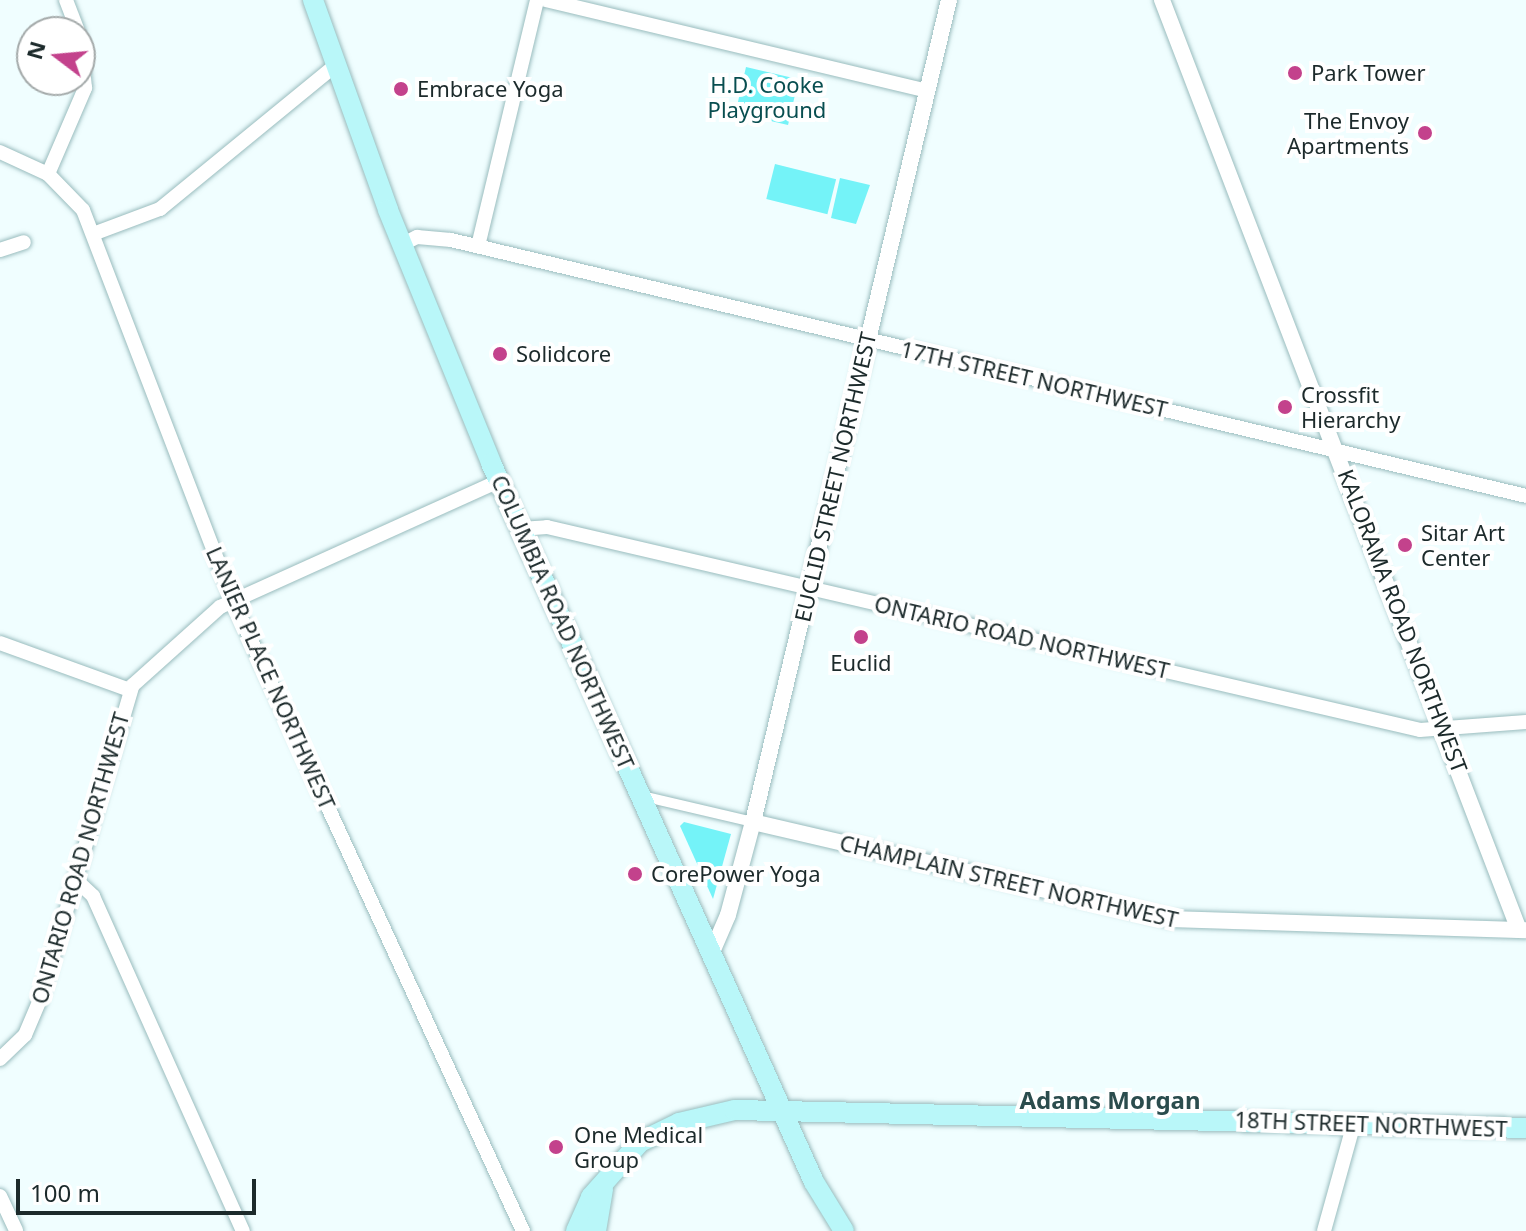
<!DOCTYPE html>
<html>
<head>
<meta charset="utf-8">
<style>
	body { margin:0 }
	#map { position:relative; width:1526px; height:1231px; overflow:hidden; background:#f0feff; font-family:"Noto Sans",sans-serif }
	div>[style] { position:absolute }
	.green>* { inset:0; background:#74f3f8; transform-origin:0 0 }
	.roads { filter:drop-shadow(0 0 2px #99bcbe) drop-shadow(0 0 2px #99bcbe) }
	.pedestrian>* { height:10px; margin:-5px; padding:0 5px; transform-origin:5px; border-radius:5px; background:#fff }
	.minor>* { height:14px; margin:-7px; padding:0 7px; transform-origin:7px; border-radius:7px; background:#fff }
	.tertiary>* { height:16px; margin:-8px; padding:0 8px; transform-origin:8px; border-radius:8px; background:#fff }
	.secondary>* { height:20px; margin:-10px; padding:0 10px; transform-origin:10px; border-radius:10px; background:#b9f7f9 }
	.dots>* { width:22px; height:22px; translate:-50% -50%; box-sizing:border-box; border:4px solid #fff; border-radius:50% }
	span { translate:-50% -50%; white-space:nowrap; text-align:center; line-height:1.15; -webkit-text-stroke:8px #fff; paint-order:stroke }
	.poi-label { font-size:22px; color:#1c2a2b }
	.left { translate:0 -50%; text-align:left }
	.right { translate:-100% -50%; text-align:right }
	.park-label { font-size:22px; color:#084e50 }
	.street-label { font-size:22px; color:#1c2a2b }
	.neighbourhood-label { font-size:24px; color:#2b4c4d; font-weight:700 }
	.north { position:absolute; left:16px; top:16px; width:80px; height:80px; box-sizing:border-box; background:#fff; border:2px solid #a4aaaa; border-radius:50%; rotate:286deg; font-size:22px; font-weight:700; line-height:32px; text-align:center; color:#1c2a2b }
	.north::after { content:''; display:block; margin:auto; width:28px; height:36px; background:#c3428c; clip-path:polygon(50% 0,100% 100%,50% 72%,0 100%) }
	.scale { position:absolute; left:16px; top:1179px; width:240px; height:36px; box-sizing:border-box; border:4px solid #1c2a2b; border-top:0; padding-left:10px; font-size:24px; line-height:28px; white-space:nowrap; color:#1c2a2b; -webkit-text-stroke:6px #fff; paint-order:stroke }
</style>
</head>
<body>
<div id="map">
	<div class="green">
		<div style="left:746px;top:67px;width:54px;height:47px;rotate:13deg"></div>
		<div style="left:775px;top:164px;width:63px;height:36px;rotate:14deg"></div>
		<div style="clip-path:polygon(840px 178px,870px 185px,856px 224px,831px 218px)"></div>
		<div style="clip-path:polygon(684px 822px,731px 834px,713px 899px,680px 826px)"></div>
	</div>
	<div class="roads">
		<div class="pedestrian">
			<div style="left:642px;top:796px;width:114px;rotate:13.2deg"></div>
		</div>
		<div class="minor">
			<div style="left:66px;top:0;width:34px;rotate:69deg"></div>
			<div style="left:546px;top:0;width:392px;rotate:13.4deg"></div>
			<div style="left:0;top:152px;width:53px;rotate:24.6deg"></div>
			<div style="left:48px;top:174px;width:50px;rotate:45.8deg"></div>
			<div style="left:83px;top:210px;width:419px;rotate:69deg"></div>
			<div style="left:233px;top:601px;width:694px;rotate:65.28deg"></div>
			<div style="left:48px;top:174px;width:94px;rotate:-66.7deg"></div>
			<div style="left:85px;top:88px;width:50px;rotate:-95.7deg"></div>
			<div style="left:93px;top:234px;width:72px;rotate:-20.5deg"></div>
			<div style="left:160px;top:209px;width:229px;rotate:-39.3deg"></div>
			<div style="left:403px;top:244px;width:16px;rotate:-27deg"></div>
			<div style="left:417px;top:237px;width:34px;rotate:5deg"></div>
			<div style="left:451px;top:240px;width:1105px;rotate:13.39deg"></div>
			<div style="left:478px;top:246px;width:253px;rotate:-76.5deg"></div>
			<div style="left:0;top:250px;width:25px;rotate:-18deg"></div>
			<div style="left:520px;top:529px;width:27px;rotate:-4deg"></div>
			<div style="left:547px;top:527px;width:896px;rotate:13.09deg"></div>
			<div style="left:1420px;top:730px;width:106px;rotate:-4.3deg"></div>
			<div style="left:0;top:643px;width:138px;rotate:19.9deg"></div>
			<div style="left:75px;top:879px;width:25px;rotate:43deg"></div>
			<div style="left:93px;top:896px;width:367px;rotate:65.9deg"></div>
			<div style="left:0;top:1059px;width:35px;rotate:-44deg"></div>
			<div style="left:25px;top:1035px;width:38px;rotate:-67deg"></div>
			<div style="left:40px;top:1000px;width:328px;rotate:-73.6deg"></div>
			<div style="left:133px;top:685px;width:117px;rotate:-41.9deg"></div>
			<div style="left:220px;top:607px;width:306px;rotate:-24.3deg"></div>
			<div style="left:0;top:1196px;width:38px;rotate:65deg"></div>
			<div style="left:1324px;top:1231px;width:112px;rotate:-74.5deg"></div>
		</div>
		<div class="tertiary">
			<div style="left:1162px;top:0;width:996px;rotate:69deg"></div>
			<div style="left:753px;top:822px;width:428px;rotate:13.1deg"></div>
			<div style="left:1170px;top:919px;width:356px;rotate:1.8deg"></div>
			<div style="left:712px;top:952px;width:40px;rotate:-66.6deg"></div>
			<div style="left:728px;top:915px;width:96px;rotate:-75deg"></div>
			<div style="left:753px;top:822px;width:845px;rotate:-76.59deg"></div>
		</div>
		<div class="secondary">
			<div style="left:313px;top:0;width:223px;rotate:70.3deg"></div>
			<div style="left:388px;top:210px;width:273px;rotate:67.8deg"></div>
			<div style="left:491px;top:463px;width:788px;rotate:65.81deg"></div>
			<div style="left:814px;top:1182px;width:57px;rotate:58.5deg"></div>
			<div style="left:576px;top:1231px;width:37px;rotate:-66deg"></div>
			<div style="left:591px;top:1197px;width:74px;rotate:-48.3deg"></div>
			<div style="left:640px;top:1142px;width:43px;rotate:-26deg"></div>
			<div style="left:679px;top:1123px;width:57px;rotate:-13.1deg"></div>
			<div style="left:735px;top:1110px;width:791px;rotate:1.3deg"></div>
			<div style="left:596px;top:1231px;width:43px;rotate:-80.5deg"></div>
		</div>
	</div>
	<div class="dots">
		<div style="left:1295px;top:73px;background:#c3428c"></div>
		<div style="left:401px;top:89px;background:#c3428c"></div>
		<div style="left:1425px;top:133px;background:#c3428c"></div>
		<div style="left:500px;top:354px;background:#c3428c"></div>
		<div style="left:1285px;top:407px;background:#c3428c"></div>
		<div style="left:1405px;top:545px;background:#c3428c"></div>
		<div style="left:861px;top:637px;background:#c3428c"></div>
		<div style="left:635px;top:874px;background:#c3428c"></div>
		<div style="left:556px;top:1147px;background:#c3428c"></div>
	</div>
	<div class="poi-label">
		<span class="left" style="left:1311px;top:73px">Park Tower</span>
		<span class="left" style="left:417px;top:89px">Embrace Yoga</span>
		<span class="right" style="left:1409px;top:133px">The Envoy<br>Apartments</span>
		<span class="left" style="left:516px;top:354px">Solidcore</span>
		<span class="left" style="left:1301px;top:407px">Crossfit<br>Hierarchy</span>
		<span class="left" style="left:1421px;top:545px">Sitar Art<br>Center</span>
		<span style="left:861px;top:663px">Euclid</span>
		<span class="left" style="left:651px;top:874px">CorePower Yoga</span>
		<span class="left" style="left:574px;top:1147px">One Medical<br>Group</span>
	</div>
	<div class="park-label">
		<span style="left:767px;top:97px">H.D. Cooke<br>Playground</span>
	</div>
	<div class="street-label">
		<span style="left:1034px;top:379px;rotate:13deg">17TH STREET NORTHWEST</span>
		<span style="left:835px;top:477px;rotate:-77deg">EUCLID STREET NORTHWEST</span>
		<span style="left:1403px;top:621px;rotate:69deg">KALORAMA ROAD NORTHWEST</span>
		<span style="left:563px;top:622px;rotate:66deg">COLUMBIA ROAD NORTHWEST</span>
		<span style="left:1022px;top:637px;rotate:13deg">ONTARIO ROAD NORTHWEST</span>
		<span style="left:271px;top:678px;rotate:66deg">LANIER PLACE NORTHWEST</span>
		<span style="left:80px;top:858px;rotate:-74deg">ONTARIO ROAD NORTHWEST</span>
		<span style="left:1009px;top:881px;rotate:13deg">CHAMPLAIN STREET NORTHWEST</span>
		<span style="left:1371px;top:1124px;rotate:2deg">18TH STREET NORTHWEST</span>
	</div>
	<div class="neighbourhood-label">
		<span style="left:1110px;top:1100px">Adams Morgan</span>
	</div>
	<div class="north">N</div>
	<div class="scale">100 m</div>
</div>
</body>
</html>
